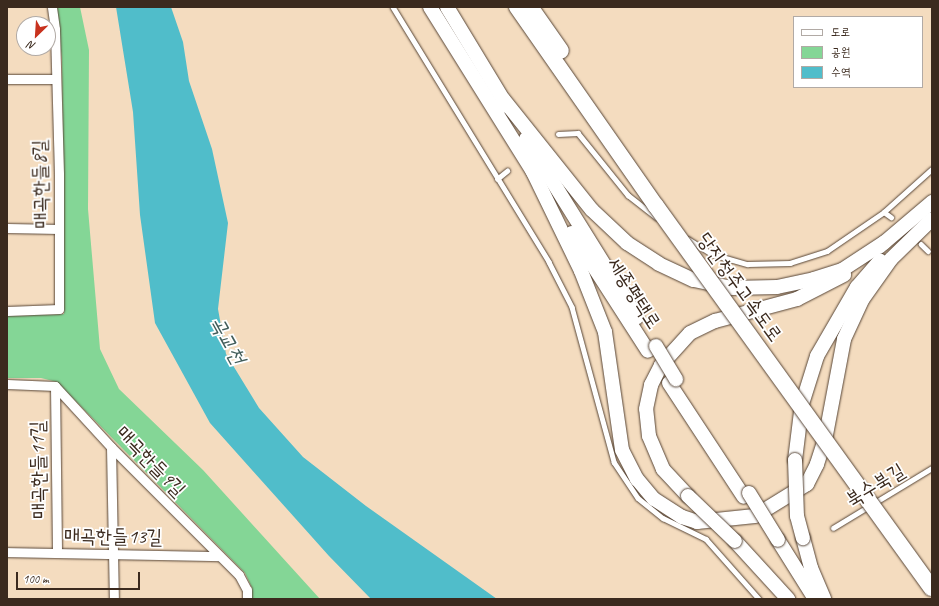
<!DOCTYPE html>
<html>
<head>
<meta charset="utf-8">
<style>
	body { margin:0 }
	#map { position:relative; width:939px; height:606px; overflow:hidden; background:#f4dcbf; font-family:Caveat,"Poor Story",sans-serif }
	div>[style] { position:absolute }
	.green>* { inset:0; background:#84d696 }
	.water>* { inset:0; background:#50bdca }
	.roads { filter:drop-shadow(0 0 1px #574536) drop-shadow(0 0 1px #574536) }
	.service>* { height:4.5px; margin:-2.25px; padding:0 2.25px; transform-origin:2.25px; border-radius:2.25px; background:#fff }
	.minor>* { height:9px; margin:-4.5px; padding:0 4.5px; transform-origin:4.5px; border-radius:4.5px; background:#fff }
	.trunk>* { height:14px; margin:-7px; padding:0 7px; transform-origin:7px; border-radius:7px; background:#fff }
	.bridges { filter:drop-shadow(0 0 1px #574536) drop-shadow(0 0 1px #574536) }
	.trunk-bridge>* { height:14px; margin:-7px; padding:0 7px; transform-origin:7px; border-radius:7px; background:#fff }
	.motorway-bridge>* { height:16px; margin:-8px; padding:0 8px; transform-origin:8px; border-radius:8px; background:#fff }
	span { translate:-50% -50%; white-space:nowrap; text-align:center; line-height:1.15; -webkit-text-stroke:3.5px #fff; paint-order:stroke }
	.street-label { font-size:20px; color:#3b2a1e }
	.water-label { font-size:21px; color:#425d5a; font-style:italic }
	.frame { position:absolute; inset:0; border:8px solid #3b2a1e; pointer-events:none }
	.legend { position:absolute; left:793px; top:16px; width:130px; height:72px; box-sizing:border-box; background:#fff; border:1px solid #b1aaa5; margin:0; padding:5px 7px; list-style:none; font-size:12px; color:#3b2a1e }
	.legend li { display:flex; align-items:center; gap:8px; height:20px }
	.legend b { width:20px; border:1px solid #b1aaa5 }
	.north { position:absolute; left:16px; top:16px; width:40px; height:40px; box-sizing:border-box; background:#fff; border:1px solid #b1aaa5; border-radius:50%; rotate:205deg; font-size:11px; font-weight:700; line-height:16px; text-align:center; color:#3b2a1e }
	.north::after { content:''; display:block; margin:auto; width:14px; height:18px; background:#c8321e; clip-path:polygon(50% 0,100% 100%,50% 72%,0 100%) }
	.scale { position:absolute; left:16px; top:572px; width:124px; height:18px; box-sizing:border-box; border:2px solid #3b2a1e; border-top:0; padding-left:5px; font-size:12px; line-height:14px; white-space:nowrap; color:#3b2a1e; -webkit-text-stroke:3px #fff; paint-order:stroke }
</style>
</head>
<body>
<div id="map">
	<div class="green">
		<div style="clip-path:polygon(56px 7px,80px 7px,89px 50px,88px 209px,100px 349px,119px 389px,203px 470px,320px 599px,252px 599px,252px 588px,245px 573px,57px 382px,41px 378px,7px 378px,7px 316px,64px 314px,62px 59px)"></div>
	</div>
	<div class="water">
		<div style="clip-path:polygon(116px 7px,171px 7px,183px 42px,189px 81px,212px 149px,228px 223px,218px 309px,226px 354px,259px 408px,303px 457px,366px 506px,497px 599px,371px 599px,329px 556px,210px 423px,155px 323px,140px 215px,133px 112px)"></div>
	</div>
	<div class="roads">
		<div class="service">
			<div style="left:393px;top:7px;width:299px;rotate:58.5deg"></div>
			<div style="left:549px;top:262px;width:51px;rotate:62.9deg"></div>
			<div style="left:572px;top:307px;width:161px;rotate:74.8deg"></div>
			<div style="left:614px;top:462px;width:43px;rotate:56.3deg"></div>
			<div style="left:638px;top:498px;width:32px;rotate:39deg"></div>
			<div style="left:663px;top:518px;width:48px;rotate:26deg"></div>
			<div style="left:706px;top:539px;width:80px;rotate:48.5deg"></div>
			<div style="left:558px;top:134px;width:20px;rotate:-3deg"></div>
			<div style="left:578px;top:133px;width:80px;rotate:51.1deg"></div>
			<div style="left:628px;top:195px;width:36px;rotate:38deg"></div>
			<div style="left:497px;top:179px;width:13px;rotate:-39deg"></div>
			<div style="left:884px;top:212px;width:9px;rotate:36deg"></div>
			<div style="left:688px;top:239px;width:28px;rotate:32deg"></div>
			<div style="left:712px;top:254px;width:37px;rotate:16deg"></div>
			<div style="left:748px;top:264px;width:42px;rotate:-1.4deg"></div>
			<div style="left:790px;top:263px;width:39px;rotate:-18deg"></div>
			<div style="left:827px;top:251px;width:69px;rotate:-34.4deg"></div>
			<div style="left:884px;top:212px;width:64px;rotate:-41.9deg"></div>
			<div style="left:921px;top:244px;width:10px;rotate:45deg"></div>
			<div style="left:833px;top:528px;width:116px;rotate:-31.2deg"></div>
		</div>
		<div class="minor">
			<div style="left:7px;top:79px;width:49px"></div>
			<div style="left:7px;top:228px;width:52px;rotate:1.1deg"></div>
			<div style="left:7px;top:311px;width:52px;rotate:-2.2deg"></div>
			<div style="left:59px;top:309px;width:135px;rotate:-90deg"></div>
			<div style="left:59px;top:174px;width:145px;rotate:-91.6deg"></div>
			<div style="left:55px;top:29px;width:22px;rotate:-98deg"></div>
			<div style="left:7px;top:384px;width:48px;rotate:2.4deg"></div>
			<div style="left:55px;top:386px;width:83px;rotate:47.4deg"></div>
			<div style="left:111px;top:447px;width:181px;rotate:45deg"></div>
			<div style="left:239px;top:575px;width:17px;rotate:62deg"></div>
			<div style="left:247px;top:590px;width:9px;rotate:90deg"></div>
			<div style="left:55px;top:386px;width:167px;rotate:89.3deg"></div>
			<div style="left:111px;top:447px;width:152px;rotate:88.9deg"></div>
			<div style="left:7px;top:552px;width:212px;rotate:1.1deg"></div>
		</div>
		<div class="trunk">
			<div style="left:430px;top:7px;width:202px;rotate:58deg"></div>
			<div style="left:447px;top:7px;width:116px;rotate:58.8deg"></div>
			<div style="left:503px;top:99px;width:142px;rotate:51.3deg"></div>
			<div style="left:592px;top:210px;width:48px;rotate:43.3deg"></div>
			<div style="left:627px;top:243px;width:38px;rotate:33deg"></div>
			<div style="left:659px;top:264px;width:38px;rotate:25deg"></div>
			<div style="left:694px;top:280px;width:39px;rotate:12deg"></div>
			<div style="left:732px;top:288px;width:45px;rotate:-1.3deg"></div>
			<div style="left:777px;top:287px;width:38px;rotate:-12deg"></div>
			<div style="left:814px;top:279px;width:29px;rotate:-18deg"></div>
			<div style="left:842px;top:270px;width:51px;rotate:-33.1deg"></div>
			<div style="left:526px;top:139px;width:210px;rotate:58.1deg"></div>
			<div style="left:532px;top:170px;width:112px;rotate:64.1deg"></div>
			<div style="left:581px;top:271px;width:66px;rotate:68.5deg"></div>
			<div style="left:605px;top:332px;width:119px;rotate:81.8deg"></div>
			<div style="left:622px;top:450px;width:33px;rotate:63deg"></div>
			<div style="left:637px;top:479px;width:26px;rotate:50deg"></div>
			<div style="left:654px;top:499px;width:33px;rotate:33deg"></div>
			<div style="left:682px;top:517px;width:16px;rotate:18deg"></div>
			<div style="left:697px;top:522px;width:58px;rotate:-5.9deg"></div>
			<div style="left:755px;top:516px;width:61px;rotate:-31.6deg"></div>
			<div style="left:807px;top:484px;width:22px;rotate:-63deg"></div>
			<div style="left:817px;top:464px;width:25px;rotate:-72deg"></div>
			<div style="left:825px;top:440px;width:103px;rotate:-79.3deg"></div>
			<div style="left:844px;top:339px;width:43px;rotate:-65.2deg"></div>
			<div style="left:862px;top:300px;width:50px;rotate:-54.7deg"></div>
			<div style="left:891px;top:259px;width:57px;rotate:-44.3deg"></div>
			<div style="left:572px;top:233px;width:140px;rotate:57.2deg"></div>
			<div style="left:879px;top:247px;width:70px;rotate:-40.3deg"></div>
			<div style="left:669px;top:383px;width:136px;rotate:56.7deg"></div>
			<div style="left:795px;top:460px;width:56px;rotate:-82.9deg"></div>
			<div style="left:802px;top:404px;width:50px;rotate:-72.6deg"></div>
			<div style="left:817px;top:356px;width:80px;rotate:-59.9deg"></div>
			<div style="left:857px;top:287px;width:35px;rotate:-49deg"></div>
			<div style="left:688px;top:496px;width:37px;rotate:-133deg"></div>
			<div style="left:663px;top:469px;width:36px;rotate:-113deg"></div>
			<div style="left:649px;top:436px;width:27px;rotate:-96deg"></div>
			<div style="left:646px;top:409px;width:25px;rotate:-78deg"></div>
			<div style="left:651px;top:385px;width:22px;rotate:-63deg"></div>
			<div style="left:661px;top:365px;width:43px;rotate:-47.8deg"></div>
			<div style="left:690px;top:333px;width:28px;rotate:-26deg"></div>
			<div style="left:715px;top:321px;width:85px;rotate:-15deg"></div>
			<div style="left:797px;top:299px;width:53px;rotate:-27.1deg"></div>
			<div style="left:803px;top:538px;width:31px;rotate:75deg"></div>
			<div style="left:811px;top:568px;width:34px;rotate:67deg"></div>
			<div style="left:778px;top:540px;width:70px;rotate:57.9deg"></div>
			<div style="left:735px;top:541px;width:79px;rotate:47.6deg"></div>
		</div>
	</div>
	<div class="bridges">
		<div class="trunk-bridge">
			<div style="left:656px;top:346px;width:39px;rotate:59deg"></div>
			<div style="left:795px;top:460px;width:56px;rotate:88deg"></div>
			<div style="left:797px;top:516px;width:23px;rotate:75deg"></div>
			<div style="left:749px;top:493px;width:55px;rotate:58.3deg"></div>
			<div style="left:688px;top:496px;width:65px;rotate:43.8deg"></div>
		</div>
		<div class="motorway-bridge">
			<div style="left:517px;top:7px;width:243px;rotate:55.1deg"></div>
			<div style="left:656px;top:206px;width:471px;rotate:54.2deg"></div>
			<div style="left:531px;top:8px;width:52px;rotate:55.1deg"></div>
		</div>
	</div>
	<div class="street-label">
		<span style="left:40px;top:184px;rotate:-91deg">매곡한들8길</span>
		<span style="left:740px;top:287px;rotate:54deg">당진청주고속도로</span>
		<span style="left:634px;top:293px;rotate:57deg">세종평택로</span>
		<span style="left:151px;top:461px;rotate:46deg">매곡한들9길</span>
		<span style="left:38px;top:470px;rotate:-91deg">매곡한들11길</span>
		<span style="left:875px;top:485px;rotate:-31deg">북수북길</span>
		<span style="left:113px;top:536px;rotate:1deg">매곡한들13길</span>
	</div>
	<div class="water-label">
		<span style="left:228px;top:340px;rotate:61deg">곡교천</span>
	</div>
	<div class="frame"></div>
	<ul class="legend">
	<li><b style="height:5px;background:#fff"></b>도로</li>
	<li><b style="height:11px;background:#84d696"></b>공원</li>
	<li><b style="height:11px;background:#50bdca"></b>수역</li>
	</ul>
	<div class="north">N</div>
	<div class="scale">100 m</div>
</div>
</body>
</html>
